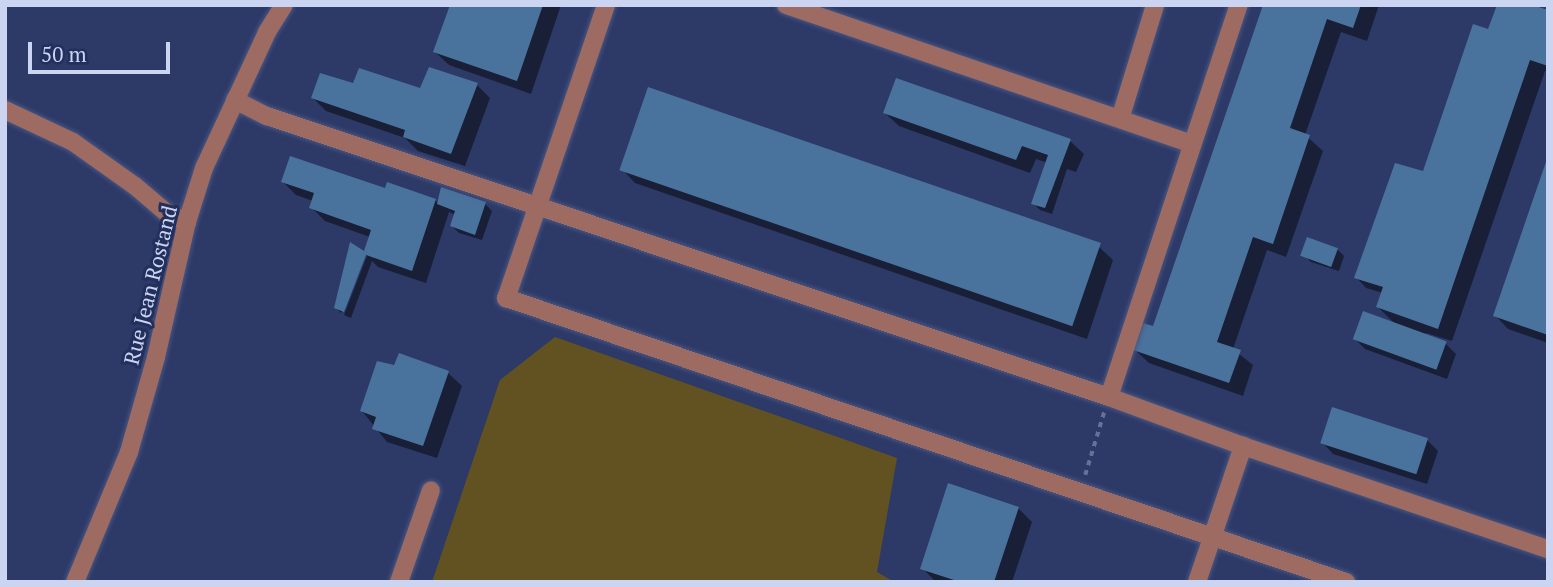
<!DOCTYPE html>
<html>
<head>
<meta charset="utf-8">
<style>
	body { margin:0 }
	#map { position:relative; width:1553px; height:587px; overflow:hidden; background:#2d3a68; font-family:"PT Serif",serif }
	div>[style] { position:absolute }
	.green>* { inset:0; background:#635221 }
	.shadow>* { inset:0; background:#0007 }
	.building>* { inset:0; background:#49739d; transform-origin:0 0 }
	.path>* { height:3.5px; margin-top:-1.75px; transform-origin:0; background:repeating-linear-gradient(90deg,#657199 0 5px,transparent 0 10px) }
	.roads { filter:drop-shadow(0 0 2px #495681) drop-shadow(0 0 2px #495681) }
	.minor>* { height:18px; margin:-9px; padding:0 9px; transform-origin:9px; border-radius:9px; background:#9e6b62 }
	span { translate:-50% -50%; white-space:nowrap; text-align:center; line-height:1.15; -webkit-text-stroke:6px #232f5c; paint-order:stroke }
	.street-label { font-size:21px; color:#cbd5f2 }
	.frame { position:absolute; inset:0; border:7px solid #cbd5f2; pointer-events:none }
	.scale { position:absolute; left:28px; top:42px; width:142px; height:32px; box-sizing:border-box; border:4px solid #cbd5f2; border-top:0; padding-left:9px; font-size:21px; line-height:24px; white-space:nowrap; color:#cbd5f2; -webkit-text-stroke:5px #232f5c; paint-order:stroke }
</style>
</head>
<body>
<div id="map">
	<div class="green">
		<div style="clip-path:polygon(555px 337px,897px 458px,877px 572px,894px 582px,432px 582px,500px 380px)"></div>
	</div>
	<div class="shadow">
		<div style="clip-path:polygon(452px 5px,561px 5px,531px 94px,449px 65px,435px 52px)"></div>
		<div style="clip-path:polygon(1265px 5px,1379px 5px,1367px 41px,1341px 32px,1305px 135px,1323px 151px,1286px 257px,1267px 250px,1233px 349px,1253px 365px,1243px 396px,1149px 363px,1135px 350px,1154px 328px)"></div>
		<div style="clip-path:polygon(1548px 12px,1548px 72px,1545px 71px,1452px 341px,1426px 333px,1425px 336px,1445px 343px,1456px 354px,1447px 379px,1365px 349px,1355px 339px,1396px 325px,1378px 307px,1383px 293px,1366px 288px,1356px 277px,1424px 173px,1489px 31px)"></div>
		<div style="clip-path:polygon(354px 85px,421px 91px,477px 85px,490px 98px,465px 166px,418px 151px,405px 138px,326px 111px,313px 98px)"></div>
		<div style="clip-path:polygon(885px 113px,1070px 141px,1084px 154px,1076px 172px,1067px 169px,1052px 214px,1040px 210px,1033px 203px,1048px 163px,1036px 159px,1030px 173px,899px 126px)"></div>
		<div style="clip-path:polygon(1548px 163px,1548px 343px,1508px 329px,1495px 315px)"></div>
		<div style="clip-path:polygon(622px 169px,1099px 247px,1113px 260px,1087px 339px,635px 183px)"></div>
		<div style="clip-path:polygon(283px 182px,386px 191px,435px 200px,439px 204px,485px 204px,492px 211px,482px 240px,459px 233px,452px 226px,456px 215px,449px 212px,426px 283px,378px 267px,372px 261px,351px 318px,344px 315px,367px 256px,364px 253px,341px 313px,336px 308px,351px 244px,364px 253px,370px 237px,325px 221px,311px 207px,313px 201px,296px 195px)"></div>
		<div style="clip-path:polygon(1337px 249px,1344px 256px,1339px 271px,1311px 262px,1304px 255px)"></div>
		<div style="clip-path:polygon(400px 355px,448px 373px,462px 386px,437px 458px,387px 442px,362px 411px,395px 367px)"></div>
		<div style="clip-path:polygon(1427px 440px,1438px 451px,1427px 484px,1333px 454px,1323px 443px)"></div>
		<div style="clip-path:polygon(1018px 508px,1032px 522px,1012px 582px,936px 582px,922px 568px)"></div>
	</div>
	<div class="building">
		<div style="clip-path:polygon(450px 5px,543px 5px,517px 81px,433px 52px)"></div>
		<div style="clip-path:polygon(1263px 5px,1361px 5px,1353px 28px,1327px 19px,1290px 128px,1310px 135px,1273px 244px,1253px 237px,1217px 342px,1241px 350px,1229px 383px,1133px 350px,1143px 323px,1153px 326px)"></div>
		<div style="clip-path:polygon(1497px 5px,1532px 5px,1548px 10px,1548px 66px,1530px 60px,1438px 329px,1376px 307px,1383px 287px,1354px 278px,1395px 163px,1423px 171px,1473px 24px,1488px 29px)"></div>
		<div style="clip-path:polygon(429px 67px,478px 83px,451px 154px,403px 137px,405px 130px,311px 98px,320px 73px,353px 83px,359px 68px,420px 88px)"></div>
		<div style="clip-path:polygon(896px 78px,1071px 139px,1045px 208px,1031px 204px,1048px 155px,1022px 146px,1016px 160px,883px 113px)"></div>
		<div style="left:648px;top:87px;width:479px;height:88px;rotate:19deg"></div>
		<div style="clip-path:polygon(290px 156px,385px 188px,387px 182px,436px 199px,412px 271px,366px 255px,344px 312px,334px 308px,350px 242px,364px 251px,371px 230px,309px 208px,314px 193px,281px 182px)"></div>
		<div style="clip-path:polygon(1547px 159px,1548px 159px,1548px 335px,1493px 316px)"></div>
		<div style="clip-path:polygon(441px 187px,486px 202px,475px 235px,450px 226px,455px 211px,437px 204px)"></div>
		<div style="left:1307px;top:237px;width:33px;height:20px;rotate:20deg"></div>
		<div style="left:1363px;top:311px;width:89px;height:30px;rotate:20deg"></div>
		<div style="clip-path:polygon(399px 353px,449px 371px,423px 446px,372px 429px,376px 417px,360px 411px,377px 361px,394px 365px)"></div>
		<div style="left:1332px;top:407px;width:101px;height:38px;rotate:18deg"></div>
		<div style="clip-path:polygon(948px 483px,1019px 507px,994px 582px,960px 582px,920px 569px)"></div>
	</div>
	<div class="path">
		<div style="left:1085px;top:475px;width:66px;rotate:-73.2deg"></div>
	</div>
	<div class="roads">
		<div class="minor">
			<div style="left:606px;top:5px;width:310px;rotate:108.8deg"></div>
			<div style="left:506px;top:298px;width:887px;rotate:18.68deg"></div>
			<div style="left:786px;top:5px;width:428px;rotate:18.9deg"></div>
			<div style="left:235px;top:100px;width:36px;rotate:27deg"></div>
			<div style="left:267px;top:116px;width:888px;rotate:18.46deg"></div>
			<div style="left:1109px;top:397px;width:143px;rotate:20.1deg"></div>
			<div style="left:1243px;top:446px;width:322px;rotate:18.7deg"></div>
			<div style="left:5px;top:110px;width:75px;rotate:25.2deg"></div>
			<div style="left:73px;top:142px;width:76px;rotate:35.4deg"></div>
			<div style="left:135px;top:186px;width:43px;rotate:40.3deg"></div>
			<div style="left:168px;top:214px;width:21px;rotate:23deg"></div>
			<div style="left:1120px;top:119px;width:119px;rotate:-72.9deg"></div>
			<div style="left:1109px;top:397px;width:413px;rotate:-71.7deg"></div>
			<div style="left:75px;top:582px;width:141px;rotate:-67.4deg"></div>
			<div style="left:129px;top:452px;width:99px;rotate:-74.1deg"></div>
			<div style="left:156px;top:357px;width:139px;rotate:-77.1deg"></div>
			<div style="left:187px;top:222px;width:57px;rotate:-72.5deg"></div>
			<div style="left:204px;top:168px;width:150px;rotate:-65.1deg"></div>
			<div style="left:267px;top:32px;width:32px;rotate:-58deg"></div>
			<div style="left:399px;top:582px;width:97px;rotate:-70.8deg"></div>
			<div style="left:1197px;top:582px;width:144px;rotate:-71.3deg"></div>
		</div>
	</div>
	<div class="street-label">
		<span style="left:150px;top:285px;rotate:-76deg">Rue Jean Rostand</span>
	</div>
	<div class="frame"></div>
	<div class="scale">50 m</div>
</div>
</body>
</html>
